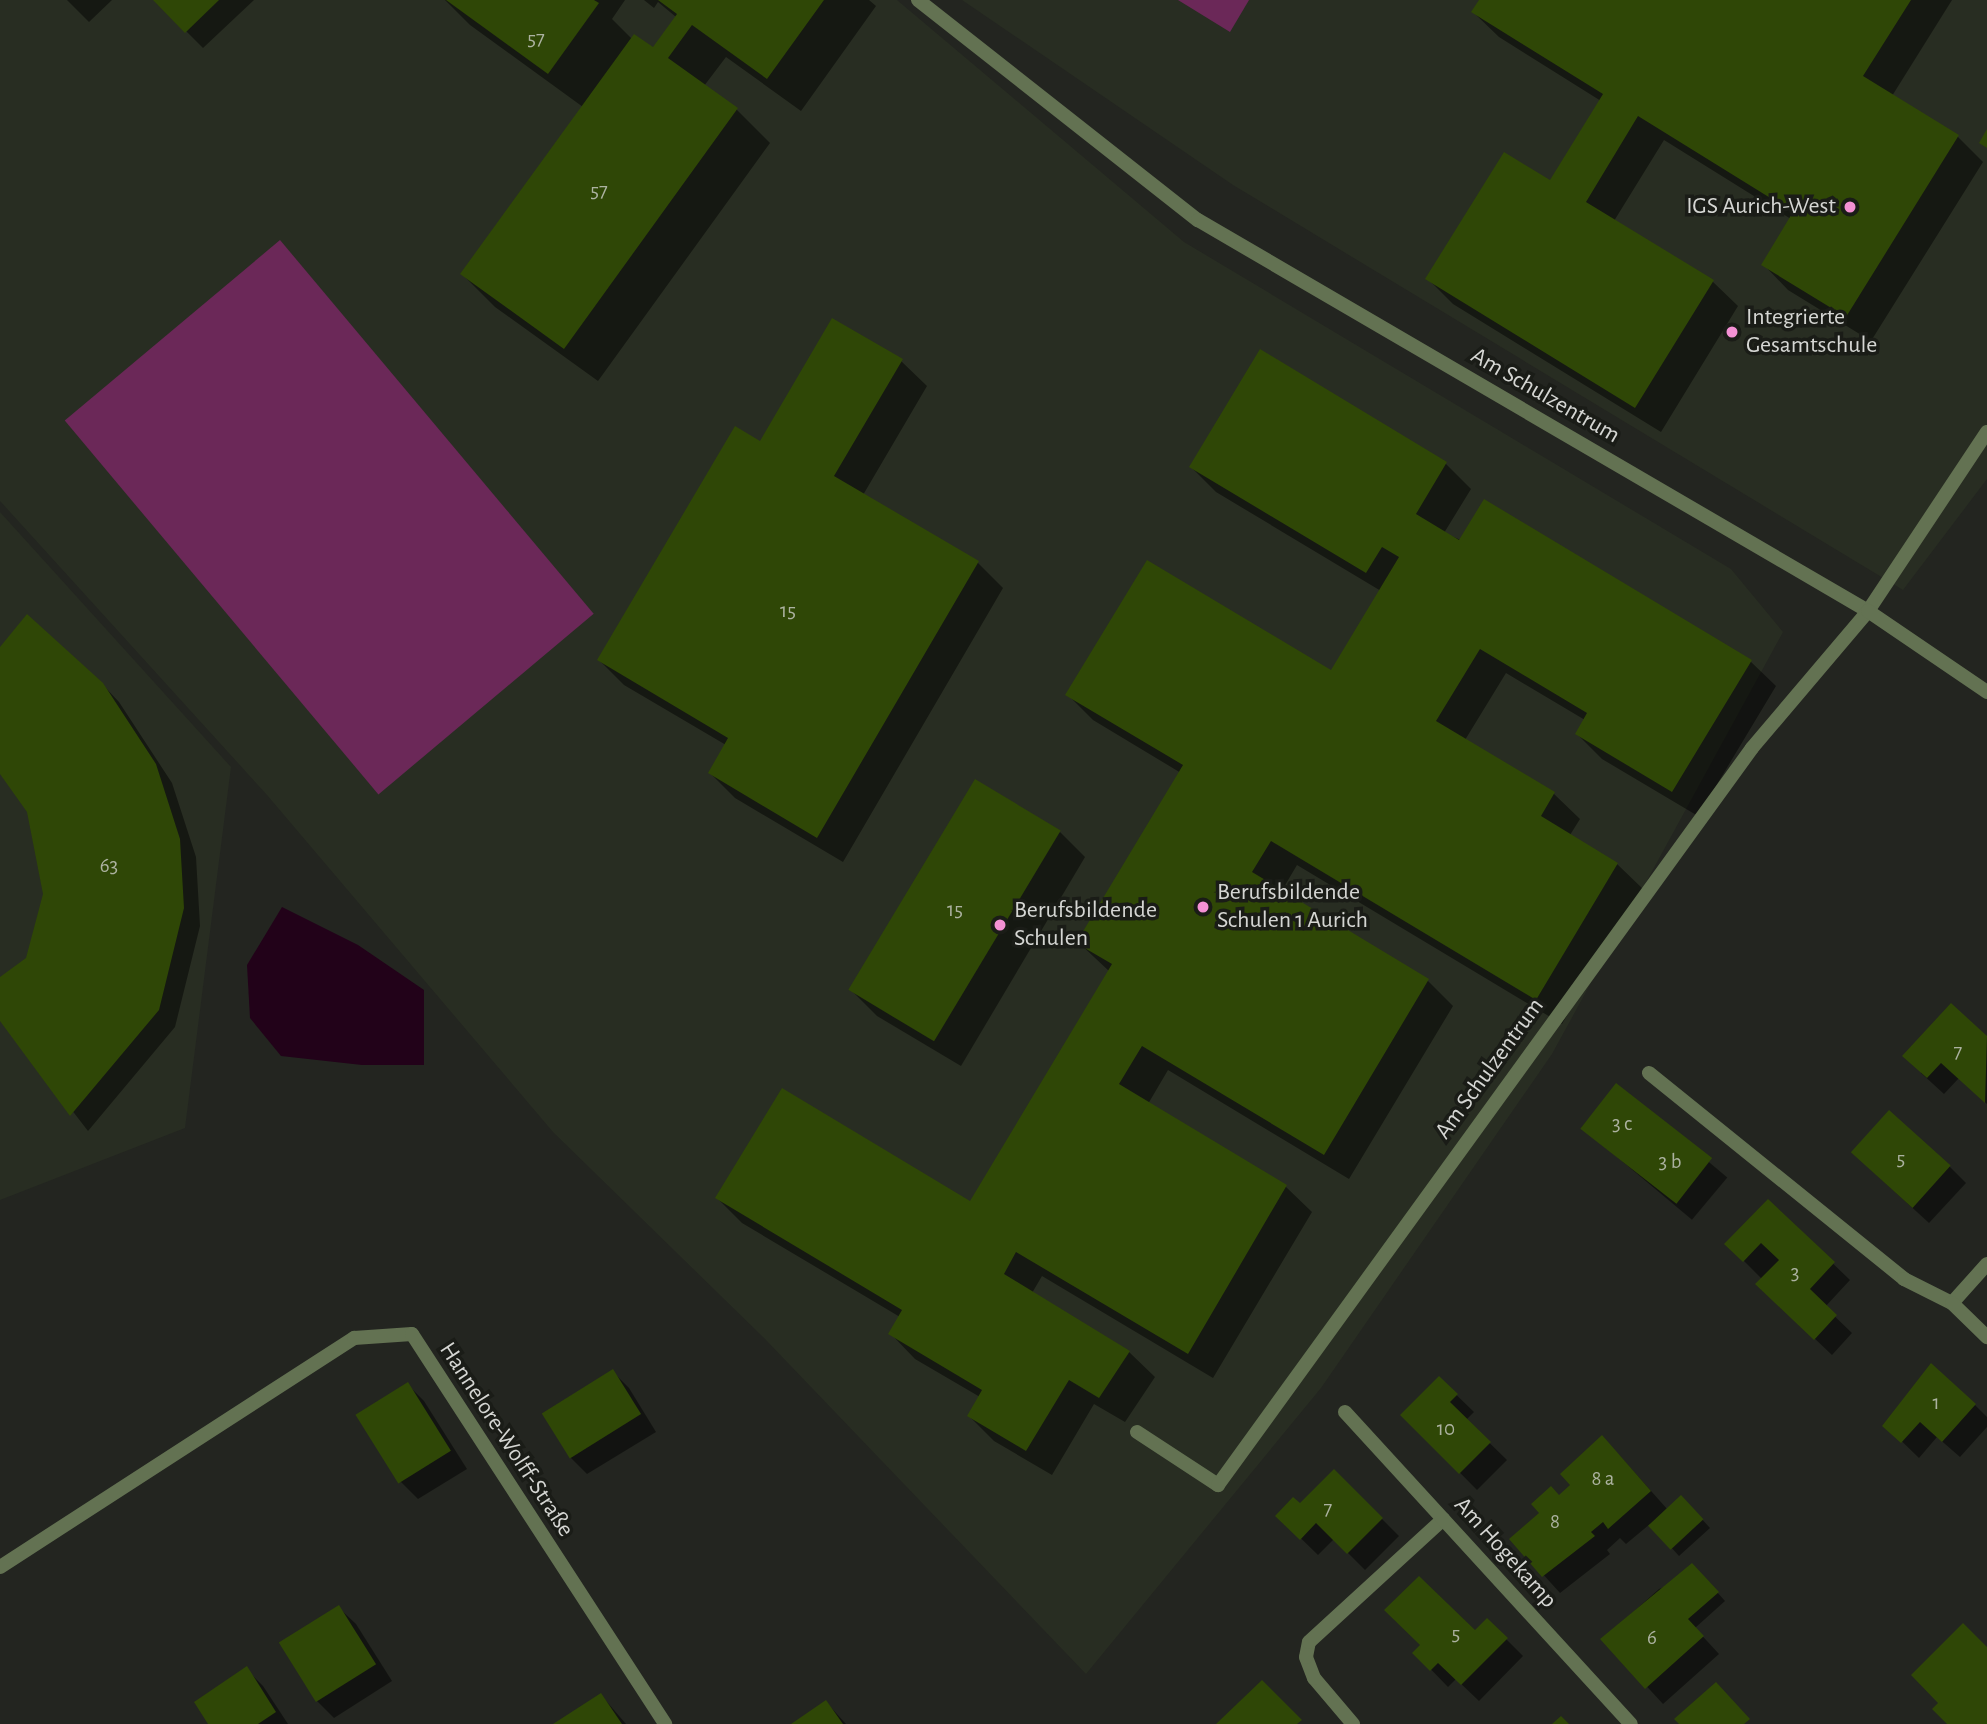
<!DOCTYPE html>
<html>
<head>
<meta charset="utf-8">
<style>
	body { margin:0 }
	#map { position:relative; width:1987px; height:1724px; overflow:hidden; background:#232520; font-family:"Alegreya Sans",sans-serif }
	div>[style] { position:absolute }
	.built>* { inset:0; background:#282d22 }
	.green>* { inset:0; background:#6b2858; transform-origin:0 0 }
	.water>* { inset:0; background:#220219 }
	.shadow>* { inset:0; background:#0007; transform-origin:0 0 }
	.building>* { inset:0; background:#2f4706; transform-origin:0 0 }
	.service>* { height:14px; margin:-7px; padding:0 7px; transform-origin:7px; border-radius:7px; background:#637252 }
	.minor>* { height:14px; margin:-7px; padding:0 7px; transform-origin:7px; border-radius:7px; background:#637252 }
	.dots>* { width:19px; height:19px; translate:-50% -50%; box-sizing:border-box; border:4px solid #1a1c17; border-radius:50% }
	span { translate:-50% -50%; white-space:nowrap; text-align:center; line-height:1.15; -webkit-text-stroke:7px #1a1c17; paint-order:stroke }
	.number-label { font-size:21px; color:#acb2a0 }
	.number-label span { -webkit-text-stroke-width:0 }
	.poi-label { font-size:24px; color:#d5d6d3 }
	.right { translate:-100% -50%; text-align:right }
	.left { translate:0 -50%; text-align:left }
	.street-label { font-size:24px; color:#d5d6d3 }
</style>
</head>
<body>
<div id="map">
	<div class="built">
		<div style="clip-path:polygon(0 0,897px 0,1184px 242px,1731px 569px,1783px 632px,1552px 1054px,1321px 1388px,1086px 1674px,765px 1339px,553px 1132px,267px 795px,0 501px)"></div>
		<div style="clip-path:polygon(962px 0,1987px 0,1987px 479px,1903px 590px,1233px 185px)"></div>
		<div style="clip-path:polygon(0 512px,231px 767px,185px 1128px,0 1200px)"></div>
	</div>
	<div class="green">
		<div style="clip-path:polygon(1178px 0,1249px 0,1230px 32px)"></div>
		<div style="left:280px;top:240px;width:488px;height:281px;rotate:50deg"></div>
	</div>
	<div class="water">
		<div style="clip-path:polygon(282px 907px,358px 945px,424px 990px,424px 1065px,362px 1065px,281px 1056px,250px 1018px,247px 965px)"></div>
	</div>
	<div class="shadow">
		<div style="clip-path:polygon(67px 0,112px 0,89px 22px)"></div>
		<div style="clip-path:polygon(155px 0,254px 0,203px 48px)"></div>
		<div style="clip-path:polygon(445px 0,625px 0,612px 19px,632px 39px,653px 49px,676px 17px,658px 2px,654px 8px,644px 0,869px 0,876px 6px,801px 111px,726px 57px,704px 86px,737px 110px,770px 143px,598px 381px,495px 307px,462px 274px,583px 107px,470px 25px)"></div>
		<div style="clip-path:polygon(1481px 0,1952px 0,1892px 96px,1958px 137px,1983px 162px,1871px 341px,1788px 290px,1763px 264px,1791px 219px,1664px 140px,1614px 221px,1712px 281px,1738px 306px,1661px 432px,1453px 304px,1428px 279px,1551px 182px,1601px 101px,1499px 37px,1473px 12px)"></div>
		<div style="clip-path:polygon(1260px 352px,1446px 464px,1471px 489px,1444px 533px,1750px 661px,1776px 686px,1698px 816px,1602px 759px,1577px 734px,1585px 720px,1506px 673px,1465px 740px,1554px 794px,1580px 819px,1570px 835px,1617px 864px,1643px 889px,1562px 1024px,1297px 865px,1281px 892px,1428px 981px,1453px 1006px,1349px 1179px,1168px 1070px,1148px 1104px,1286px 1187px,1312px 1212px,1213px 1378px,1042px 1276px,1032px 1293px,1129px 1352px,1155px 1377px,1125px 1422px,1094px 1404px,1052px 1475px,994px 1441px,969px 1416px,980px 1397px,915px 1359px,890px 1333px,900px 1317px,742px 1223px,717px 1198px,970px 1203px,1110px 972px,1078px 942px,1181px 773px,1093px 720px,1068px 695px,1331px 673px,1381px 591px,1216px 492px,1191px 467px)"></div>
		<div style="clip-path:polygon(901px 361px,927px 386px,863px 495px,978px 563px,1003px 588px,843px 862px,735px 798px,710px 773px,726px 745px,624px 685px,599px 660px,761px 443px)"></div>
		<div style="clip-path:polygon(0 650px,102px 684px,119px 702px,172px 783px,196px 857px,200px 926px,175px 1027px,88px 1131px,0 1017px,0 979px,28px 959px,45px 894px,29px 811px,0 771px)"></div>
		<div style="clip-path:polygon(1060px 832px,1085px 857px,961px 1066px,877px 1016px,851px 990px)"></div>
		<div style="clip-path:polygon(1951px 1005px,1987px 1038px,1987px 1104px,1959px 1078px,1944px 1094px,1921px 1073px)"></div>
		<div style="left:1617px;top:1085px;width:144px;height:55px;rotate:40deg"></div>
		<div style="clip-path:polygon(1949px 1166px,1966px 1183px,1929px 1223px,1870px 1169px)"></div>
		<div style="clip-path:polygon(1768px 1201px,1850px 1280px,1825px 1307px,1852px 1333px,1832px 1355px,1775px 1301px,1762px 1279px,1727px 1244px)"></div>
		<div style="clip-path:polygon(612px 1371px,629px 1388px,656px 1432px,587px 1474px,570px 1457px,543px 1414px)"></div>
		<div style="clip-path:polygon(1439px 1378px,1474px 1412px,1466px 1420px,1507px 1460px,1477px 1490px,1403px 1415px)"></div>
		<div style="clip-path:polygon(408px 1385px,424px 1401px,467px 1469px,418px 1499px,401px 1482px)"></div>
		<div style="clip-path:polygon(1975px 1405px,1987px 1417px,1987px 1427px,1960px 1457px,1937px 1437px,1919px 1458px,1885px 1425px)"></div>
		<div style="clip-path:polygon(1619px 1455px,1668px 1510px,1689px 1505px,1710px 1528px,1679px 1556px,1650px 1524px,1626px 1544px,1620px 1538px,1607px 1550px,1610px 1554px,1560px 1593px,1511px 1539px)"></div>
		<div style="clip-path:polygon(1334px 1471px,1399px 1536px,1365px 1570px,1334px 1539px,1318px 1555px,1278px 1516px,1300px 1505px)"></div>
		<div style="clip-path:polygon(1700px 1573px,1725px 1601px,1695px 1628px,1719px 1654px,1663px 1704px,1603px 1639px,1659px 1589px)"></div>
		<div style="clip-path:polygon(339px 1608px,356px 1624px,392px 1681px,334px 1718px,317px 1701px)"></div>
		<div style="clip-path:polygon(1487px 1620px,1523px 1656px,1479px 1701px,1456px 1679px,1448px 1687px,1415px 1653px,1475px 1633px)"></div>
		<div style="clip-path:polygon(246px 1669px,263px 1686px,288px 1724px,211px 1724px)"></div>
		<div style="clip-path:polygon(601px 1695px,626px 1724px,556px 1724px)"></div>
		<div style="clip-path:polygon(826px 1702px,846px 1724px,794px 1724px)"></div>
	</div>
	<div class="building">
		<div style="clip-path:polygon(153px 0,219px 0,185px 33px)"></div>
		<div style="clip-path:polygon(446px 0,594px 0,599px 3px,548px 74px)"></div>
		<div style="clip-path:polygon(658px 0,824px 0,767px 79px,692px 25px,668px 58px,738px 108px,564px 349px,460px 274px,634px 34px,653px 47px,677px 14px)"></div>
		<div style="clip-path:polygon(1479px 0,1911px 0,1863px 76px,1959px 135px,1846px 317px,1761px 265px,1793px 212px,1638px 116px,1586px 202px,1714px 280px,1635px 408px,1425px 279px,1504px 152px,1550px 180px,1603px 94px,1471px 12px)"></div>
		<div style="clip-path:polygon(1987px 129px,1987px 148px,1979px 143px)"></div>
		<div style="clip-path:polygon(832px 318px,903px 359px,834px 476px,979px 561px,817px 838px,708px 773px,728px 738px,597px 660px,735px 426px,760px 441px)"></div>
		<div style="clip-path:polygon(1260px 349px,1447px 462px,1416px 514px,1459px 540px,1484px 499px,1752px 660px,1672px 792px,1575px 734px,1587px 713px,1480px 649px,1436px 721px,1555px 792px,1541px 816px,1618px 863px,1536px 1000px,1271px 841px,1252px 872px,1429px 979px,1324px 1155px,1142px 1046px,1119px 1084px,1287px 1185px,1188px 1354px,1016px 1252px,1004px 1274px,1130px 1351px,1099px 1398px,1069px 1380px,1026px 1451px,967px 1416px,982px 1390px,888px 1334px,902px 1310px,715px 1198px,782px 1088px,970px 1201px,1112px 964px,1076px 943px,1183px 765px,1065px 695px,1147px 560px,1331px 670px,1399px 557px,1382px 547px,1366px 573px,1189px 467px)"></div>
		<div style="clip-path:polygon(27px 614px,103px 683px,156px 764px,180px 839px,184px 908px,159px 1010px,70px 1116px,0 1021px,0 977px,26px 958px,43px 894px,27px 812px,0 774px,0 647px)"></div>
		<div style="left:975px;top:779px;width:100px;height:246px;rotate:31deg"></div>
		<div style="clip-path:polygon(1951px 1003px,1987px 1036px,1985px 1103px,1941px 1063px,1927px 1078px,1902px 1056px)"></div>
		<div style="left:1616px;top:1083px;width:122px;height:58px;rotate:38deg"></div>
		<div style="left:1889px;top:1110px;width:83px;height:57px;rotate:42deg"></div>
		<div style="clip-path:polygon(1768px 1199px,1835px 1262px,1810px 1289px,1837px 1315px,1814px 1340px,1755px 1284px,1779px 1260px,1761px 1243px,1743px 1262px,1724px 1244px)"></div>
		<div style="clip-path:polygon(1931px 1363px,1976px 1404px,1942px 1442px,1920px 1422px,1901px 1443px,1882px 1426px)"></div>
		<div style="left:613px;top:1369px;width:53px;height:84px;rotate:58deg"></div>
		<div style="clip-path:polygon(1439px 1376px,1458px 1394px,1450px 1402px,1491px 1442px,1459px 1474px,1400px 1415px)"></div>
		<div style="left:408px;top:1382px;width:81px;height:62px;rotate:58deg"></div>
		<div style="clip-path:polygon(1602px 1435px,1651px 1491px,1608px 1529px,1603px 1522px,1591px 1532px,1595px 1536px,1542px 1577px,1509px 1539px,1539px 1513px,1531px 1504px,1551px 1486px,1559px 1495px,1570px 1485px,1560px 1474px)"></div>
		<div style="clip-path:polygon(1334px 1469px,1383px 1518px,1347px 1554px,1316px 1523px,1300px 1540px,1275px 1516px,1293px 1497px,1300px 1503px)"></div>
		<div style="left:1681px;top:1495px;width:33px;height:45px;rotate:47deg"></div>
		<div style="clip-path:polygon(1692px 1563px,1719px 1592px,1688px 1619px,1704px 1636px,1645px 1689px,1600px 1639px)"></div>
		<div style="clip-path:polygon(1419px 1576px,1475px 1630px,1487px 1618px,1508px 1638px,1461px 1685px,1438px 1663px,1430px 1671px,1412px 1653px,1420px 1645px,1384px 1610px)"></div>
		<div style="left:339px;top:1605px;width:70px;height:71px;rotate:58deg"></div>
		<div style="clip-path:polygon(1963px 1623px,1987px 1647px,1987px 1724px,1947px 1724px,1932px 1709px,1938px 1703px,1911px 1675px)"></div>
		<div style="clip-path:polygon(247px 1666px,276px 1712px,258px 1724px,208px 1724px,194px 1702px)"></div>
		<div style="clip-path:polygon(1262px 1680px,1302px 1720px,1297px 1724px,1216px 1724px)"></div>
		<div style="clip-path:polygon(1716px 1682px,1750px 1719px,1744px 1724px,1679px 1724px,1674px 1719px)"></div>
		<div style="clip-path:polygon(601px 1693px,622px 1724px,553px 1724px)"></div>
		<div style="clip-path:polygon(826px 1700px,843px 1724px,791px 1724px)"></div>
		<div style="clip-path:polygon(1561px 1716px,1569px 1724px,1552px 1724px)"></div>
	</div>
	<div class="service">
		<div style="left:918px;top:0;width:356px;rotate:38.2deg"></div>
		<div style="left:1198px;top:220px;width:776px;rotate:30.27deg"></div>
		<div style="left:1649px;top:1073px;width:328px;rotate:38.9deg"></div>
		<div style="left:1904px;top:1279px;width:54px;rotate:26.6deg"></div>
		<div style="left:1353px;top:1724px;width:60px;rotate:-130.3deg"></div>
		<div style="left:1314px;top:1678px;width:22px;rotate:-111deg"></div>
		<div style="left:1306px;top:1657px;width:15px;rotate:-79deg"></div>
		<div style="left:1309px;top:1642px;width:182px;rotate:-42.5deg"></div>
	</div>
	<div class="minor">
		<div style="left:1868px;top:611px;width:215px;rotate:-56.4deg"></div>
		<div style="left:1987px;top:1264px;width:52px;rotate:131.9deg"></div>
		<div style="left:1952px;top:1303px;width:49px;rotate:44.2deg"></div>
		<div style="left:1345px;top:1412px;width:423px;rotate:47.5deg"></div>
		<div style="left:1137px;top:1432px;width:97px;rotate:33.2deg"></div>
		<div style="left:1218px;top:1485px;width:910px;rotate:-54.07deg"></div>
		<div style="left:1752px;top:748px;width:180px;rotate:-49.7deg"></div>
		<div style="left:1868px;top:611px;width:144px;rotate:34.2deg"></div>
		<div style="left:0;top:1567px;width:422px;rotate:-32.9deg"></div>
		<div style="left:354px;top:1338px;width:58px;rotate:-3.9deg"></div>
		<div style="left:412px;top:1334px;width:465px;rotate:57deg"></div>
	</div>
	<div class="dots">
		<div style="left:1850px;top:207px;background:#f491d4"></div>
		<div style="left:1732px;top:332px;background:#f491d4"></div>
		<div style="left:1203px;top:907px;background:#f491d4"></div>
		<div style="left:1000px;top:925px;background:#f491d4"></div>
	</div>
	<div class="number-label">
		<span style="left:536px;top:39px">57</span>
		<span style="left:599px;top:191px">57</span>
		<span style="left:788px;top:611px">15</span>
		<span style="left:109px;top:866px">63</span>
		<span style="left:955px;top:910px">15</span>
		<span style="left:1958px;top:1052px">7</span>
		<span style="left:1622px;top:1124px">3 c</span>
		<span style="left:1901px;top:1159px">5</span>
		<span style="left:1670px;top:1162px">3 b</span>
		<span style="left:1795px;top:1273px">3</span>
		<span style="left:1936px;top:1403px">1</span>
		<span style="left:1446px;top:1429px">10</span>
		<span style="left:1603px;top:1479px">8 a</span>
		<span style="left:1328px;top:1509px">7</span>
		<span style="left:1555px;top:1522px">8</span>
		<span style="left:1456px;top:1634px">5</span>
		<span style="left:1652px;top:1638px">6</span>
	</div>
	<div class="poi-label">
		<span class="right" style="left:1836px;top:207px">IGS Aurich-West</span>
		<span class="left" style="left:1746px;top:332px">Integrierte<br>Gesamtschule</span>
		<span class="left" style="left:1217px;top:907px">Berufsbildende<br>Schulen 1 Aurich</span>
		<span class="left" style="left:1014px;top:925px">Berufsbildende<br>Schulen</span>
	</div>
	<div class="street-label">
		<span style="left:1545px;top:396px;rotate:30deg">Am Schulzentrum</span>
		<span style="left:1490px;top:1069px;rotate:-54deg">Am Schulzentrum</span>
		<span style="left:506px;top:1440px;rotate:57deg">Hannelore-Wolff-Straße</span>
		<span style="left:1505px;top:1553px;rotate:48deg">Am Hogekamp</span>
	</div>
</div>
</body>
</html>
